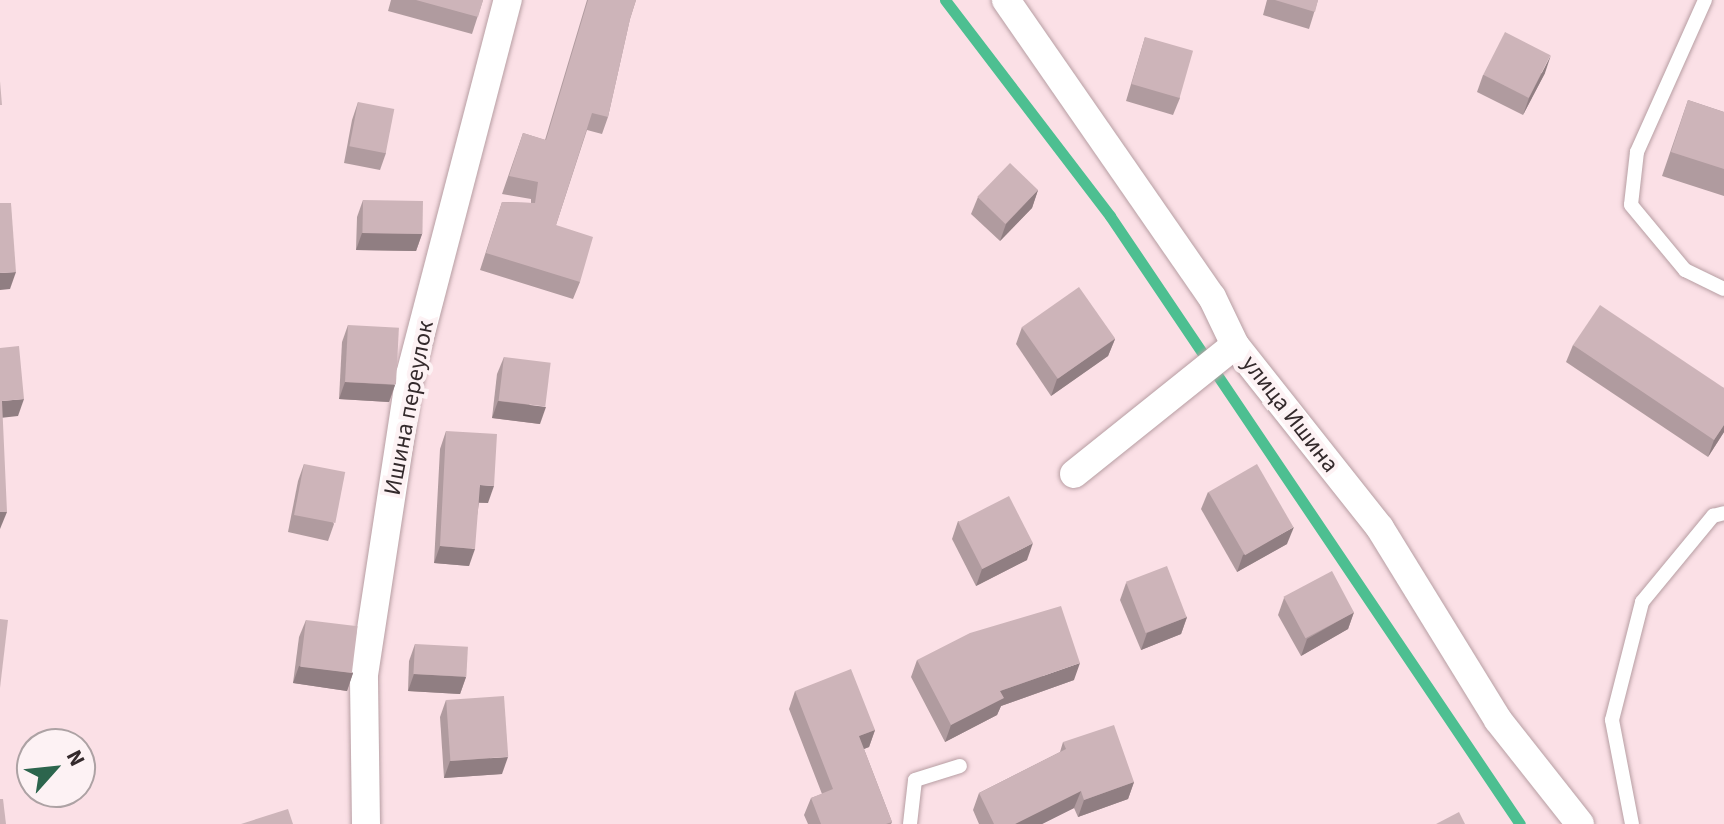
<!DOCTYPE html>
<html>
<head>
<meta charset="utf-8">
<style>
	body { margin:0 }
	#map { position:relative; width:1724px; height:824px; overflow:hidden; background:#fbe0e6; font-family:"Source Sans 3",sans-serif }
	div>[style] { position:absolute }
	.stream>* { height:11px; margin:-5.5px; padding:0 5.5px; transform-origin:5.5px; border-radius:5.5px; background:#4dbf91 }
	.roads { filter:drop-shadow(0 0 2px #b79ea3) drop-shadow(0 0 2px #b79ea3) }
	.lane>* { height:14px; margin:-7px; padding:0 7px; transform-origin:7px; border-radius:7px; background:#fff }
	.street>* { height:28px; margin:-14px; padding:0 14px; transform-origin:14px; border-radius:14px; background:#fff }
	.wall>* { inset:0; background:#b09b9f }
	.shaded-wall>* { inset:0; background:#907e82 }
	.building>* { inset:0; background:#cdb4b9; transform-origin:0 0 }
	span { translate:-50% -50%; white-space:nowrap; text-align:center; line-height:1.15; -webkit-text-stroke:8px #fdf2f4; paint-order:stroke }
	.street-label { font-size:24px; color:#342a2c }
	.north { position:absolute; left:16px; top:728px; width:80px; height:80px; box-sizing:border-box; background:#fdf2f4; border:2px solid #ada2a4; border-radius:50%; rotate:63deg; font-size:22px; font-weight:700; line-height:32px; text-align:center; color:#342a2c }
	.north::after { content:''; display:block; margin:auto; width:28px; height:36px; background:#2c654d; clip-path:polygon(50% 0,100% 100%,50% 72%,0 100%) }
</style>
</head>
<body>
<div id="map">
	<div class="stream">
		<div style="left:945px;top:0;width:272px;rotate:52.6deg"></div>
		<div style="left:1110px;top:216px;width:733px;rotate:56.01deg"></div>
	</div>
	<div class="roads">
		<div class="lane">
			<div style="left:1705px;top:0;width:167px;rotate:114.1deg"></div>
			<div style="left:1637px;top:152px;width:53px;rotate:96.5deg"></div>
			<div style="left:1631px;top:205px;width:85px;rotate:50.3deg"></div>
			<div style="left:1685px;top:270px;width:43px;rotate:26deg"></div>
			<div style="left:910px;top:824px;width:44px;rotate:-83.5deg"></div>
			<div style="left:915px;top:780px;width:47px;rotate:-17.3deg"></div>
			<div style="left:1632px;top:824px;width:106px;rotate:-100.9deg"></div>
			<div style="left:1612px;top:720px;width:122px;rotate:-75.7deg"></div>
			<div style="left:1642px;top:602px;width:112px;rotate:-50.5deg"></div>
			<div style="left:1713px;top:516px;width:11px;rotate:-15deg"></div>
		</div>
		<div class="street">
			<div style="left:1006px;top:0;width:361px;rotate:55.3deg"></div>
			<div style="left:1212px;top:297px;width:53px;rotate:64.4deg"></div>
			<div style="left:1235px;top:345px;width:233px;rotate:51.6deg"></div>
			<div style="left:1380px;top:528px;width:225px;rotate:58.4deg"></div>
			<div style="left:1498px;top:720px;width:132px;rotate:51.7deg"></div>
			<div style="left:1074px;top:474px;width:206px;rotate:-38.7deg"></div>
			<div style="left:366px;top:824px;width:149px;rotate:-90.8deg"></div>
			<div style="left:364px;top:675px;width:304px;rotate:-81.3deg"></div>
			<div style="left:410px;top:375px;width:388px;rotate:-75.4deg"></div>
		</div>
	</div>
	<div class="wall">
		<div style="clip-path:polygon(391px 0,483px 0,472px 34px,388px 11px)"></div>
		<div style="clip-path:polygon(587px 0,636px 0,630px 19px,608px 117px,602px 134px,587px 130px,556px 225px,580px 282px,573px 299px,480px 270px,502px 202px,531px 203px,531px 199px,502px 194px,523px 133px,545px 140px)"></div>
		<div style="clip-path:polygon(1267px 0,1318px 0,1309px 29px,1263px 15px)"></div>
		<div style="clip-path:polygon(1145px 37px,1180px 98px,1173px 115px,1126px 101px)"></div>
		<div style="clip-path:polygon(1545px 73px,1523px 115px,1477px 92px,1483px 75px)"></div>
		<div style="clip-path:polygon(1688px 100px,1724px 112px,1724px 196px,1662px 176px)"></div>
		<div style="clip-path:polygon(358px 102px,386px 153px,380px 170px,344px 163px,352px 120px)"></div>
		<div style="clip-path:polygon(1038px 190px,1032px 208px,1000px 241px,971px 214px,978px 197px)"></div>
		<div style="clip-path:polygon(363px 200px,422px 234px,416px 251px,356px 250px,357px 217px)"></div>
		<div style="clip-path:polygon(348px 325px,395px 385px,389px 402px,339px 399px,342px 342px)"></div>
		<div style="clip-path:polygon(1022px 327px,1115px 339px,1108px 356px,1051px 396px,1016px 344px)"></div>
		<div style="clip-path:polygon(1573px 345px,1724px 388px,1724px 432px,1708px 457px,1566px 362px)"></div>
		<div style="clip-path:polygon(504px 357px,540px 424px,492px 418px,497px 374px)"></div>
		<div style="clip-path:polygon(446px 431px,488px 503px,479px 503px,469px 566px,434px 563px,440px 449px)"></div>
		<div style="clip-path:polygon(304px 464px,334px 524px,328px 541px,288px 532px,298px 481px)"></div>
		<div style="clip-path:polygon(1208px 492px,1287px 544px,1237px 572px,1201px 509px)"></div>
		<div style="clip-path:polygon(958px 521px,1027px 560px,976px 586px,952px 539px)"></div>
		<div style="clip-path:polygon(1126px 583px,1187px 617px,1181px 634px,1141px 650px,1120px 600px)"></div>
		<div style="clip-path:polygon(1284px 598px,1354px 612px,1348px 629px,1301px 656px,1278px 615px)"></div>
		<div style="clip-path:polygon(306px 620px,353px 673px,347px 691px,293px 683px,299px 637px)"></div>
		<div style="clip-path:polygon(415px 644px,466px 677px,460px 694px,408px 691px,409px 661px)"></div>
		<div style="clip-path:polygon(917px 660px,1074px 680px,1001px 706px,997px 715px,945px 742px,911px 677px)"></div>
		<div style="clip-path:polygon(795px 691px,875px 730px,869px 747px,864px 749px,892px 822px,891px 824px,808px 824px,804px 815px,811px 798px,822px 794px,789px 709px)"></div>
		<div style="clip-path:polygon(446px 700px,502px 774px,444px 778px,440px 717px)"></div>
		<div style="clip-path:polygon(1063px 742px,1134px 782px,1128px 799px,1078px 817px,1074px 808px,1042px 824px,979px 824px,973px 810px,979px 793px,1060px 752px)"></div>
	</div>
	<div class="shaded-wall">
		<div style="clip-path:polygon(1551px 55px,1545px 73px,1523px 115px,1529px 98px)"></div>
		<div style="clip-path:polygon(1038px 190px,1032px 208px,1000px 241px,1006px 224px)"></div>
		<div style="clip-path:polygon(362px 233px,422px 234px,416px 251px,356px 250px)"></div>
		<div style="clip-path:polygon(16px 272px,10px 289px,0 290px,0 273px)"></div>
		<div style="clip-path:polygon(1115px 339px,1108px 356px,1051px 396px,1057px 379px)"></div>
		<div style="clip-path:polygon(345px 382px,395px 385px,389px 402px,339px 399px)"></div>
		<div style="clip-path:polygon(24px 399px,18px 416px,0 418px,2px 401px)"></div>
		<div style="clip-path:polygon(498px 401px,546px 407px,540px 424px,492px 418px)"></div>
		<div style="clip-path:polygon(1724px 425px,1724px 432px,1708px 457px,1714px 440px)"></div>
		<div style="clip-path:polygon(480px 485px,494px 486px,488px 503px,474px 502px)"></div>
		<div style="clip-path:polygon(0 512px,7px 512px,0 529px)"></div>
		<div style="clip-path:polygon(1294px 527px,1287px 544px,1237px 572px,1243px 555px)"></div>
		<div style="clip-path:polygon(1033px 543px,1027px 560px,976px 586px,982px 569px)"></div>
		<div style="clip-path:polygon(440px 546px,475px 549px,469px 566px,434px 563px)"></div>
		<div style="clip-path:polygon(1354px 612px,1348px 629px,1301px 656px,1307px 639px)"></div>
		<div style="clip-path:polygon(1187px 617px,1181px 634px,1141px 650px,1147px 633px)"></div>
		<div style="clip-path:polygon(1080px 663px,1074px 680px,1001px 706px,997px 715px,945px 742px,951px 725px,1000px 691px)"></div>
		<div style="clip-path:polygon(299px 666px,353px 673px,347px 691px,293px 683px)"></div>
		<div style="clip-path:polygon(414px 674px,466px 677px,460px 694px,408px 691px)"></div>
		<div style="clip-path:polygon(875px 730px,869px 747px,853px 753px,859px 736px)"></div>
		<div style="clip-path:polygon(508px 757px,502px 774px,444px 778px,450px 761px)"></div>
		<div style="clip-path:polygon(1134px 782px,1128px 799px,1078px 817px,1084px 800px)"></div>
		<div style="clip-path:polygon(1081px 791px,1074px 808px,1042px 824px,1015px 824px)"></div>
	</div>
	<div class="building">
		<div style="clip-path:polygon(416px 0,483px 0,478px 17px)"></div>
		<div style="clip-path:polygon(588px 0,636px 0,630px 19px,608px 117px,592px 113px,556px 225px,593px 237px,580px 282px,486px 253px,502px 202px,535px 203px,538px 182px,509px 176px,523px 133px,546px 140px)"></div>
		<div style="clip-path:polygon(1275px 0,1318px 0,1315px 12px)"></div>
		<div style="left:1505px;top:32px;width:51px;height:48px;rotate:27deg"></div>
		<div style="left:1145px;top:37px;width:50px;height:49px;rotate:16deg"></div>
		<div style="clip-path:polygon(0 81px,2px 105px,0 105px)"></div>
		<div style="clip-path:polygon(1688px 100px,1724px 112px,1724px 169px,1671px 152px)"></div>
		<div style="left:358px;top:102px;width:37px;height:45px;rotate:11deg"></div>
		<div style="left:1010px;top:163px;width:39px;height:47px;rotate:44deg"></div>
		<div style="left:363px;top:200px;width:60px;height:33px;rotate:1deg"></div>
		<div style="clip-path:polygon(0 203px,11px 203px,16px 272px,0 273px)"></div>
		<div style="left:1079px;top:287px;width:63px;height:70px;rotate:55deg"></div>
		<div style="clip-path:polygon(1600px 305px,1724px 388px,1724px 425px,1714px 440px,1573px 345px)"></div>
		<div style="left:348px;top:325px;width:51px;height:57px;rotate:3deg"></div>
		<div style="clip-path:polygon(19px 346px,24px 399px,2px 401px,7px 512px,0 512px,0 348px)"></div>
		<div style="left:504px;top:357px;width:47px;height:44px;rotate:7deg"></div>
		<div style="clip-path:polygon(446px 431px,497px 434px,494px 486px,480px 485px,475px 549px,440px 546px)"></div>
		<div style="left:304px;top:464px;width:42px;height:52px;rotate:11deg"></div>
		<div style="left:1257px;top:464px;width:73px;height:56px;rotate:60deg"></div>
		<div style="left:1009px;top:496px;width:53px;height:57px;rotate:63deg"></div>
		<div style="left:1167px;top:566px;width:55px;height:44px;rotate:69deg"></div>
		<div style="left:1332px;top:571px;width:47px;height:55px;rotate:62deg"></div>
		<div style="clip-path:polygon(1061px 606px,1080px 663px,1000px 691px,1004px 698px,951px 725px,917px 660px,970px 633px)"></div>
		<div style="clip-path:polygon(0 619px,8px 620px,0 688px)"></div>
		<div style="left:306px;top:620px;width:52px;height:47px;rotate:7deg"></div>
		<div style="left:415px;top:644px;width:53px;height:30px;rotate:3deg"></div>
		<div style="clip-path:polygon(851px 669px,875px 730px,859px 736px,892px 822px,886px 824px,821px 824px,811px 798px,833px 789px,795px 691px)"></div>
		<div style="left:504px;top:696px;width:61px;height:58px;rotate:86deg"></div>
		<div style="clip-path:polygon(1114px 725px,1134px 782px,1084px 800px,1081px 791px,1015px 824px,994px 824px,979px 793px,1066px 749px,1063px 742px)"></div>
		<div style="clip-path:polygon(0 799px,3px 799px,6px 824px,0 824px)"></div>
		<div style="clip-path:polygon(288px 809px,293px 824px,241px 824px)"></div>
		<div style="clip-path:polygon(1459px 812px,1465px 824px,1436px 824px)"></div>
	</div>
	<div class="street-label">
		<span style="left:409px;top:408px;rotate:-79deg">Ишина переулок</span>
		<span style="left:1290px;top:414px;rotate:52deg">улица Ишина</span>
	</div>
	<div class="north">N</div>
</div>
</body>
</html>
